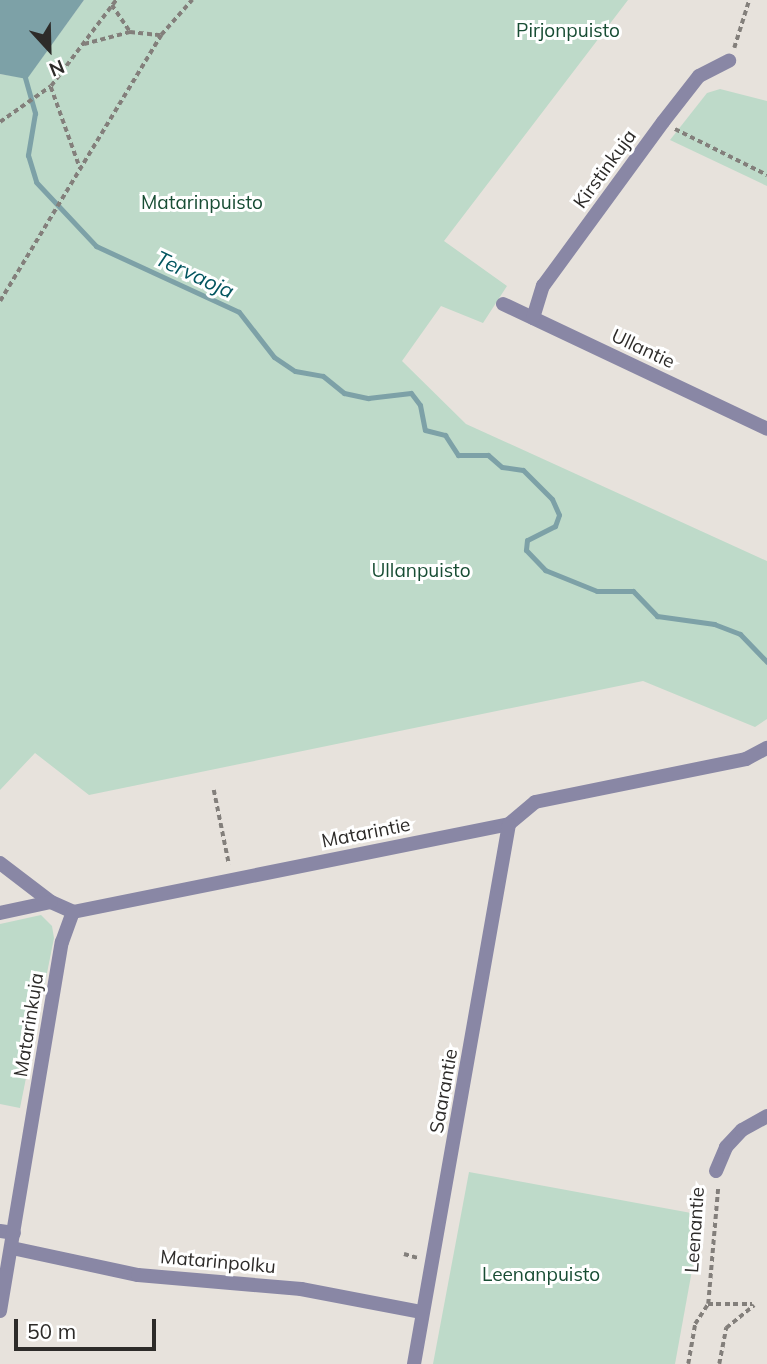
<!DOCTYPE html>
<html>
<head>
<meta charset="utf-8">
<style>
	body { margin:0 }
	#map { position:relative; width:767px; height:1364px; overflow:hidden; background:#e7e2dc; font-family:Mulish,sans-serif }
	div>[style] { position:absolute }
	.green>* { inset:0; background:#bedac9 }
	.water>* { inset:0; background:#7da1a7 }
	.stream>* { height:5px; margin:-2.5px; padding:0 2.5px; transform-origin:2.5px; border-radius:2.5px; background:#7da1a7 }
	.path>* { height:3.5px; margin-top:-1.75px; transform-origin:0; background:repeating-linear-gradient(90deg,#837f7b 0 5px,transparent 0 8.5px) }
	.street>* { height:14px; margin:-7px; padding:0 7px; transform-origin:7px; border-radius:7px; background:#8987a5 }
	span { translate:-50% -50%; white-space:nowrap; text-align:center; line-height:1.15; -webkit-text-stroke:6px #fff; paint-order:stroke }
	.park-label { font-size:19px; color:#184d34 }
	.street-label { font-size:19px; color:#2d2b29 }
	.water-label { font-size:21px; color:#02555f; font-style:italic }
	.north { position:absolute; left:14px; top:14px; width:70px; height:70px; -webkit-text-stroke:5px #fff; paint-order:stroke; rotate:158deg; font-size:19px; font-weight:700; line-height:28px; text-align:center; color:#2d2b29 }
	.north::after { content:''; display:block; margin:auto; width:24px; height:32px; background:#2d2b29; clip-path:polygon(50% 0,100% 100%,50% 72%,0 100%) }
	.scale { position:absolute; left:14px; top:1319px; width:142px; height:32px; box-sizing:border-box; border:4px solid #2d2b29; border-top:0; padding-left:9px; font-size:21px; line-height:24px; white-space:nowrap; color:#2d2b29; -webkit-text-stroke:5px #fff; paint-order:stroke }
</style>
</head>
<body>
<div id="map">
	<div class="green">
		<div style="clip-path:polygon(84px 0,628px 0,444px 241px,507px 286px,483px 323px,441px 306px,402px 361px,466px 424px,767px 561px,767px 719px,755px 727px,643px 681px,89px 795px,35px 753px,0 790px,0 74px,27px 78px)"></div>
		<div style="clip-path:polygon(720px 89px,767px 101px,767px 186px,670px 140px,707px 93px)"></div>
		<div style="clip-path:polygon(41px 915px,52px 926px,54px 938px,20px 1108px,0 1104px,0 924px)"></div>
		<div style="clip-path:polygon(469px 1172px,702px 1215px,675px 1364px,433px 1364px)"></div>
	</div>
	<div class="water">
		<div style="clip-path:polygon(0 0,84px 0,27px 79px,0 74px)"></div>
	</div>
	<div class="stream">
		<div style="left:24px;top:74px;width:41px;rotate:74.2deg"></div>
		<div style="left:35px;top:113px;width:43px;rotate:99.5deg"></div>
		<div style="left:28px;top:155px;width:28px;rotate:73deg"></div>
		<div style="left:36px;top:182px;width:88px;rotate:46.8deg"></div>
		<div style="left:96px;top:246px;width:157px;rotate:24.8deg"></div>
		<div style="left:239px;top:312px;width:57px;rotate:52.1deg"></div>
		<div style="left:274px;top:357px;width:25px;rotate:34deg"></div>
		<div style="left:295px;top:371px;width:28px;rotate:10deg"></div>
		<div style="left:323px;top:376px;width:27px;rotate:39deg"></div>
		<div style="left:344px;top:393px;width:25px;rotate:12deg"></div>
		<div style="left:368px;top:398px;width:43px;rotate:-6.6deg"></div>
		<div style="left:411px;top:393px;width:15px;rotate:53deg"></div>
		<div style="left:420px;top:405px;width:25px;rotate:79deg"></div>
		<div style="left:425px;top:430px;width:21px;rotate:14deg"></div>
		<div style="left:445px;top:435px;width:24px;rotate:57deg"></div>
		<div style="left:458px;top:455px;width:30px"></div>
		<div style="left:488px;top:455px;width:18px;rotate:41deg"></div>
		<div style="left:502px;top:467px;width:21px;rotate:8deg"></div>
		<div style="left:523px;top:470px;width:41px;rotate:45deg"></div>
		<div style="left:552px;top:499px;width:17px;rotate:66deg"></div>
		<div style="left:559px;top:515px;width:12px;rotate:110deg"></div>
		<div style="left:555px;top:526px;width:31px;rotate:153deg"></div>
		<div style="left:527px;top:540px;width:10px;rotate:96deg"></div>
		<div style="left:526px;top:550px;width:28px;rotate:46deg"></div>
		<div style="left:545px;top:570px;width:56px;rotate:22deg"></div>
		<div style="left:597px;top:591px;width:36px"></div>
		<div style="left:633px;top:591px;width:35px;rotate:46deg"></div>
		<div style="left:657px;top:616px;width:58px;rotate:8deg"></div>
		<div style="left:714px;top:624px;width:28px;rotate:21deg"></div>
		<div style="left:740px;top:634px;width:39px;rotate:46deg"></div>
	</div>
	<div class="path">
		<div style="left:112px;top:5px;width:32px;rotate:56deg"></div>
		<div style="left:84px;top:44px;width:48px;rotate:-14.6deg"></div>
		<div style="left:130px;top:32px;width:31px;rotate:6deg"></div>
		<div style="left:734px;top:48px;width:50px;rotate:-72.6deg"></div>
		<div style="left:51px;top:87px;width:86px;rotate:70.3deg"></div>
		<div style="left:0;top:122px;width:62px;rotate:-35.2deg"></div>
		<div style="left:51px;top:86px;width:108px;rotate:-52.9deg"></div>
		<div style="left:675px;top:129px;width:103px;rotate:26.6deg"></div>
		<div style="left:0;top:301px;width:311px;rotate:-58.8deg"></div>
		<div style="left:161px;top:35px;width:47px;rotate:-48.5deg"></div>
		<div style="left:214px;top:790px;width:76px;rotate:78.5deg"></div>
		<div style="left:404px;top:1254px;width:15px;rotate:16deg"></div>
		<div style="left:708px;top:1304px;width:44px"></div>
		<div style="left:688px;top:1364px;width:41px;rotate:-80.1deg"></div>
		<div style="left:695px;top:1324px;width:24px;rotate:-57deg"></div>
		<div style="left:708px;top:1304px;width:117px;rotate:-85.1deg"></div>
		<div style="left:719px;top:1364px;width:37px;rotate:-79deg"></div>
		<div style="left:726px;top:1328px;width:36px;rotate:-39deg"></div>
	</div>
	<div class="street">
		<div style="left:503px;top:304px;width:292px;rotate:25.3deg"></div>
		<div style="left:533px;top:318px;width:34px;rotate:-73deg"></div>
		<div style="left:543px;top:286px;width:203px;rotate:-53.8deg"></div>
		<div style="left:663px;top:122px;width:58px;rotate:-52deg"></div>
		<div style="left:699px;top:76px;width:34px;rotate:-27deg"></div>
		<div style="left:0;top:863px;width:64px;rotate:37.4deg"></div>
		<div style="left:51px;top:902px;width:24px;rotate:24deg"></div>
		<div style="left:73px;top:912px;width:445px;rotate:-11.4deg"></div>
		<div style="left:509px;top:824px;width:34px;rotate:-40deg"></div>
		<div style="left:535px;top:802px;width:215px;rotate:-11.5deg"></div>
		<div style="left:746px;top:759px;width:24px;rotate:-28deg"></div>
		<div style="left:0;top:913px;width:52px;rotate:-12.2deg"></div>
		<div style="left:716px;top:1171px;width:26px;rotate:-67deg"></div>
		<div style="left:726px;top:1147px;width:23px;rotate:-47deg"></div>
		<div style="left:742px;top:1130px;width:29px;rotate:-29deg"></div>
		<div style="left:0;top:1231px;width:14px;rotate:8deg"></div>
		<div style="left:12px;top:1248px;width:129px;rotate:12.1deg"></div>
		<div style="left:138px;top:1275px;width:164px;rotate:4.9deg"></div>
		<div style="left:301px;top:1289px;width:123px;rotate:10.8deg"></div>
		<div style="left:0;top:1311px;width:374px;rotate:-80.5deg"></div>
		<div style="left:62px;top:942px;width:32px;rotate:-70deg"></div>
		<div style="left:414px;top:1364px;width:548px;rotate:-80.02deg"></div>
	</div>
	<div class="park-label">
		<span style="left:568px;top:31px">Pirjonpuisto</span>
		<span style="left:202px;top:203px">Matarinpuisto</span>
		<span style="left:421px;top:571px">Ullanpuisto</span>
		<span style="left:541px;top:1275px">Leenanpuisto</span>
	</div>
	<div class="street-label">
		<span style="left:605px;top:169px;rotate:-54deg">Kirstinkuja</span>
		<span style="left:643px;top:349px;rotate:25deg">Ullantie</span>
		<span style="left:366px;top:833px;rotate:-11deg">Matarintie</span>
		<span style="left:29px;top:1025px;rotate:-81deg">Matarinkuja</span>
		<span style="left:444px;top:1091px;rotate:-80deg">Saarantie</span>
		<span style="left:695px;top:1230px;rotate:-86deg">Leenantie</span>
		<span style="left:218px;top:1262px;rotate:5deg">Matarinpolku</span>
	</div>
	<div class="water-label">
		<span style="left:195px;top:274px;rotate:25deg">Tervaoja</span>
	</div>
	<div class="north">N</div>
	<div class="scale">50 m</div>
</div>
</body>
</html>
